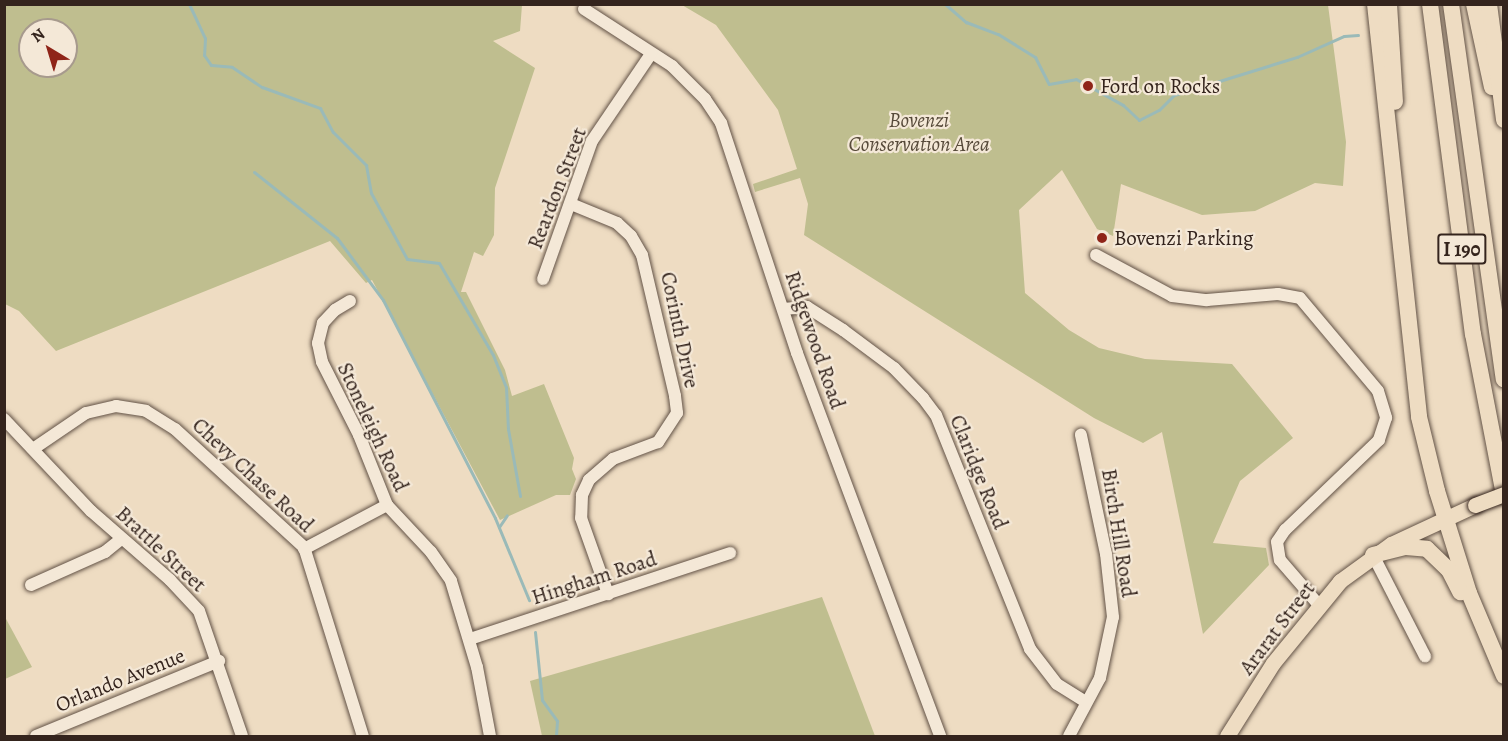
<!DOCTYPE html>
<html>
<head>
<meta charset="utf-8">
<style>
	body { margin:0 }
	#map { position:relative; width:1508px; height:741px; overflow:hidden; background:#eedcc2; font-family:Alegreya,serif }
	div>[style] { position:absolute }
	.green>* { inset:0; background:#bfbe8f }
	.stream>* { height:3px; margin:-1.5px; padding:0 1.5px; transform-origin:1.5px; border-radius:1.5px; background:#9abab8 }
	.roads { filter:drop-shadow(0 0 2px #625246) drop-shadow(0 0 2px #625246) }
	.minor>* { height:12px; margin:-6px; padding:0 6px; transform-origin:6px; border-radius:6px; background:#f4e8d7 }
	.major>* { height:15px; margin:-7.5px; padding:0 7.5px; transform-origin:7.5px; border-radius:7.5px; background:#eedcc2 }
	.highway>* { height:16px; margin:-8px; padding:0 8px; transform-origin:8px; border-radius:8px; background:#eedcc2 }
	.bridges { filter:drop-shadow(0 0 2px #34241d) drop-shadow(0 0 2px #34241d) }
	.major-bridge>* { height:15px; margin:-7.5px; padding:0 7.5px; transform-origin:7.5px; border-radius:7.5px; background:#eedcc2 }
	.dots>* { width:16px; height:16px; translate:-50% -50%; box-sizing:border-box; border:3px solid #f4e8d7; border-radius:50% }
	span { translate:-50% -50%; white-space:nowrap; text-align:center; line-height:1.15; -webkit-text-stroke:4.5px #f4e8d7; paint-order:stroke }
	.shield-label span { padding:2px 4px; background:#f4e8d7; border:2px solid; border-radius:4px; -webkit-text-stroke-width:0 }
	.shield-label { font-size:20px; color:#34241d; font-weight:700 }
	.poi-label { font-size:21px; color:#34241d }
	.left { translate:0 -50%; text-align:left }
	.park-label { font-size:21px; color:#574a3a; font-style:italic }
	.street-label { font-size:21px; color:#34241d }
	.frame { position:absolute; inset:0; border:6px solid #34241d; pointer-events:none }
	.north { position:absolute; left:18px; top:18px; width:60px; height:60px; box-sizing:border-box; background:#f4e8d7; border:2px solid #a79a8d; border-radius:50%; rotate:322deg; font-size:16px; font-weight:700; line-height:24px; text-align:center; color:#34241d }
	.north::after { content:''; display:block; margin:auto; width:21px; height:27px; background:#8f2418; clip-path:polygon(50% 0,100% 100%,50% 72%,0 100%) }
</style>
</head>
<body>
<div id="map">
	<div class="green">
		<div style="clip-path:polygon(evenodd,5px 4px,522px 5px,520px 31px,493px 41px,535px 68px,495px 188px,494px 235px,483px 256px,474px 252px,461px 292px,466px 292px,505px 370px,512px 396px,544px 384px,574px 458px,572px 469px,576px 479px,570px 495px,556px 495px,500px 520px,372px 280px,366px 283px,330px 241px,56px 351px,19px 311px,5px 304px,5px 4px,30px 30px,66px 30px,66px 66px,30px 66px,30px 30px)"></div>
		<div style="clip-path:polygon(682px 5px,1328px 5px,1346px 142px,1343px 186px,1315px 183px,1255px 211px,1202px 215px,1121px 184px,1113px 236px,1097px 229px,1062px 170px,1019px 210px,1025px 293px,1069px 330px,1099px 348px,1145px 359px,1232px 364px,1293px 438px,1240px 481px,1213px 543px,1266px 548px,1269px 565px,1203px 634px,1162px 432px,1143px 443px,1094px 418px,804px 235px,808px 204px,800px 178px,755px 192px,753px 184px,797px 169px,778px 110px,716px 25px)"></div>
		<div style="clip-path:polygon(822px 597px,875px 736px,542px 736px,530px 681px)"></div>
		<div style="clip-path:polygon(5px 617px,32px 667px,5px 679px,4px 679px)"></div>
	</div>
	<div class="stream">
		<div style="left:189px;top:4px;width:38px;rotate:65deg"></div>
		<div style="left:205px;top:38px;width:17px;rotate:93deg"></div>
		<div style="left:204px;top:55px;width:12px;rotate:55deg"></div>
		<div style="left:211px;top:65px;width:21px;rotate:5deg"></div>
		<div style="left:232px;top:67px;width:36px;rotate:34deg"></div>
		<div style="left:262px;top:87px;width:62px;rotate:19.9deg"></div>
		<div style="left:320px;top:108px;width:27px;rotate:62deg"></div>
		<div style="left:333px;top:132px;width:47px;rotate:45deg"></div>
		<div style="left:366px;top:165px;width:28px;rotate:80deg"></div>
		<div style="left:371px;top:193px;width:75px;rotate:61.4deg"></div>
		<div style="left:407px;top:259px;width:32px;rotate:7deg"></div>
		<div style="left:439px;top:263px;width:107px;rotate:59.6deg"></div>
		<div style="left:493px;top:355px;width:35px;rotate:68deg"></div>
		<div style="left:506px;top:387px;width:42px;rotate:87.3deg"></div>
		<div style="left:508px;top:429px;width:68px;rotate:79.8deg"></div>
		<div style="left:945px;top:4px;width:28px;rotate:41deg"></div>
		<div style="left:966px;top:22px;width:34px;rotate:21deg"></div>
		<div style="left:998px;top:34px;width:44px;rotate:31.9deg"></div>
		<div style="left:1035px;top:57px;width:30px;rotate:63deg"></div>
		<div style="left:1049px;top:84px;width:27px;rotate:-10deg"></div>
		<div style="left:1076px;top:79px;width:54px;rotate:29deg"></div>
		<div style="left:1123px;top:105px;width:22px;rotate:43deg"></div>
		<div style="left:1139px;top:120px;width:22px;rotate:-27deg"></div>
		<div style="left:1159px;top:110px;width:21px;rotate:-45deg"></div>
		<div style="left:1174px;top:95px;width:129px;rotate:-17.2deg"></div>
		<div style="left:1297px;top:57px;width:51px;rotate:-24.1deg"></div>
		<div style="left:1344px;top:36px;width:14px;rotate:-4deg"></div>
		<div style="left:254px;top:172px;width:106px;rotate:38.5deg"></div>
		<div style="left:337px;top:238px;width:77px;rotate:53.4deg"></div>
		<div style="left:383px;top:300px;width:245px;rotate:62.8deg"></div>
		<div style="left:495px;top:518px;width:89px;rotate:67.5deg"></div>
		<div style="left:499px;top:527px;width:14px;rotate:-56deg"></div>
		<div style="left:535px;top:632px;width:68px;rotate:84.1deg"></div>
		<div style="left:542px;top:700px;width:26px;rotate:54deg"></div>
		<div style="left:557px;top:721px;width:15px;rotate:94deg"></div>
	</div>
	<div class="roads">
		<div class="minor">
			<div style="left:584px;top:9px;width:105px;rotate:32.9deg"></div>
			<div style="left:672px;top:66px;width:47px;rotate:45deg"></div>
			<div style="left:705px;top:99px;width:29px;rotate:56deg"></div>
			<div style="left:721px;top:123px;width:242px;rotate:71.7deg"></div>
			<div style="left:797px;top:353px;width:409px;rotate:69.5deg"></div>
			<div style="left:571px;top:204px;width:50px;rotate:22.4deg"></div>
			<div style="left:617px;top:223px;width:19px;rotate:43deg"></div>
			<div style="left:631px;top:236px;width:22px;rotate:60deg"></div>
			<div style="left:642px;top:255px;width:145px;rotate:76.8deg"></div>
			<div style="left:675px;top:396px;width:17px;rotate:83deg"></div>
			<div style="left:677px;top:413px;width:35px;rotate:123deg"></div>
			<div style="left:658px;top:442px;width:48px;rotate:159.3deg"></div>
			<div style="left:613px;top:459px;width:32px;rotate:139deg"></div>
			<div style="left:589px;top:480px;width:17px;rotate:115deg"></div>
			<div style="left:582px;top:495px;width:23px;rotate:92deg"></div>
			<div style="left:581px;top:518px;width:81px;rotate:70.4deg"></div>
			<div style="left:1096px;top:255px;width:86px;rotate:28.3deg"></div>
			<div style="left:1172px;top:296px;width:35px;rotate:7deg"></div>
			<div style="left:1207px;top:300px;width:71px;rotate:-4.8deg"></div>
			<div style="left:1278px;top:294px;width:22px;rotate:10deg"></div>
			<div style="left:1300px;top:298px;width:121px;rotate:50deg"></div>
			<div style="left:1378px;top:391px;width:28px;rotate:73deg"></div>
			<div style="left:1386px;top:418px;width:23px;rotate:108deg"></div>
			<div style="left:1379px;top:440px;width:130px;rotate:136.2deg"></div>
			<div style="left:1285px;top:530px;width:14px;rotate:124deg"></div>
			<div style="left:1277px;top:542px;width:18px;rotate:81deg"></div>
			<div style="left:1280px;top:560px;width:58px;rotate:49.2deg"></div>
			<div style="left:543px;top:279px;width:146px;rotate:-70.5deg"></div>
			<div style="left:592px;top:141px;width:105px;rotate:-55.9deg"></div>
			<div style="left:350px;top:301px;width:17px;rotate:149deg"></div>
			<div style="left:335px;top:310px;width:18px;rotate:133deg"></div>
			<div style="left:323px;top:323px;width:21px;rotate:104deg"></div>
			<div style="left:318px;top:343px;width:19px;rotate:78deg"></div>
			<div style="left:322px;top:362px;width:82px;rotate:63.1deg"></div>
			<div style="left:359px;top:435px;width:75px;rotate:68.2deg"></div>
			<div style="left:387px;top:505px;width:64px;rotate:46.9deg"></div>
			<div style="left:431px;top:552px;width:35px;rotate:55deg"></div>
			<div style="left:451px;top:581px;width:90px;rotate:73.2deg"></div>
			<div style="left:477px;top:667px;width:70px;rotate:79.3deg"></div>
			<div style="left:783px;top:309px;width:24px;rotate:-5deg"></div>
			<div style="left:807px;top:307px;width:43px;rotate:32.6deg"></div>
			<div style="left:843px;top:330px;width:64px;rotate:36.7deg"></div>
			<div style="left:894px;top:368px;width:42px;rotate:46deg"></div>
			<div style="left:923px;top:398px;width:21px;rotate:53deg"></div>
			<div style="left:936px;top:415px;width:252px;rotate:68.1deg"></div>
			<div style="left:1030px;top:649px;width:44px;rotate:52.4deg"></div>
			<div style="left:1057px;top:684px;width:34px;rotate:32deg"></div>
			<div style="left:4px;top:419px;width:127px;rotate:46.6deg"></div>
			<div style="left:91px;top:511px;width:105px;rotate:41.1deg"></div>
			<div style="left:170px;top:580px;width:42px;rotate:46.9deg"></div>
			<div style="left:199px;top:611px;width:132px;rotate:71deg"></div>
			<div style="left:33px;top:449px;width:64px;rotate:-34.2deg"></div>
			<div style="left:86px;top:413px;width:31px;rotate:-13deg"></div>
			<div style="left:116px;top:406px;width:30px;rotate:9deg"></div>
			<div style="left:146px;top:411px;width:34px;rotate:32deg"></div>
			<div style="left:175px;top:429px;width:175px;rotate:42.5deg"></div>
			<div style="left:304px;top:547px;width:198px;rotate:72.7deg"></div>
			<div style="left:304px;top:549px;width:94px;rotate:-27.9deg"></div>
			<div style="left:1373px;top:555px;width:114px;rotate:62.8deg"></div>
			<div style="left:31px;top:585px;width:81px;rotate:-24deg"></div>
			<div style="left:105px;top:552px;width:19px;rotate:-39deg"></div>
			<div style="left:470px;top:639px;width:274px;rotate:-18.3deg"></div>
			<div style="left:36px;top:736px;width:198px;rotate:-22.3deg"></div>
			<div style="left:1069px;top:736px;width:66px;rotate:-61.9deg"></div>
			<div style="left:1100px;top:678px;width:62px;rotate:-78deg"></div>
			<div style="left:1113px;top:617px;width:63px;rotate:-96.3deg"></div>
			<div style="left:1106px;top:554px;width:122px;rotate:-101.9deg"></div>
		</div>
		<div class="major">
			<div style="left:1227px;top:736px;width:86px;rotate:-57.8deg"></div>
			<div style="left:1273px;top:663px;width:106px;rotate:-50.7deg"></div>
			<div style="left:1340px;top:581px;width:63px;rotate:-36deg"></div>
			<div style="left:1391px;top:544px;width:93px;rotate:-24.9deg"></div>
		</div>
		<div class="highway">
			<div style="left:1375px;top:4px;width:415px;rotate:83.9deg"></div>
			<div style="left:1419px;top:417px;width:76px;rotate:76.3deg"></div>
			<div style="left:1437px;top:491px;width:107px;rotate:72.6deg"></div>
			<div style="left:1469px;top:593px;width:90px;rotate:67.1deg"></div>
			<div style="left:1389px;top:4px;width:98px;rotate:86.5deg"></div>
			<div style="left:1430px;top:4px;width:333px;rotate:82.6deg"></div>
			<div style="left:1473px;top:334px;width:164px;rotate:79.1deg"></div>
			<div style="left:1451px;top:4px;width:379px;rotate:82deg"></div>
			<div style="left:1474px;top:4px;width:85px;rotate:77.8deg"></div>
			<div style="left:1489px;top:4px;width:117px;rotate:82.6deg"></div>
			<div style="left:1373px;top:555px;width:34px;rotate:-14deg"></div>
			<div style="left:1406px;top:547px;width:21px;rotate:5deg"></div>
			<div style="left:1427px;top:549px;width:30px;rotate:44deg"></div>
			<div style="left:1449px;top:570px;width:25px;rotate:63deg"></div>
		</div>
	</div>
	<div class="bridges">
		<div class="major-bridge">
			<div style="left:1475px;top:505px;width:31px;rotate:-21deg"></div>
		</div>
	</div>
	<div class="dots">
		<div style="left:1088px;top:86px;background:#8f2418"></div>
		<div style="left:1102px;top:238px;background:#8f2418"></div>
	</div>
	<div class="shield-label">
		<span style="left:1462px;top:249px">I 190</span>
	</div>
	<div class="poi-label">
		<span class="left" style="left:1100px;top:86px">Ford on Rocks</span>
		<span class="left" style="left:1114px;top:238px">Bovenzi Parking</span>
	</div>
	<div class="park-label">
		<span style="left:919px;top:132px">Bovenzi<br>Conservation Area</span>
	</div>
	<div class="street-label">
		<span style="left:557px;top:188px;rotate:-69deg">Reardon Street</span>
		<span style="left:680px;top:330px;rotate:78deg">Corinth Drive</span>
		<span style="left:815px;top:340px;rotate:71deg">Ridgewood Road</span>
		<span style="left:373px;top:427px;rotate:65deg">Stoneleigh Road</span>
		<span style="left:979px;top:472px;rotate:68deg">Claridge Road</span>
		<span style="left:253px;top:475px;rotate:43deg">Chevy Chase Road</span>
		<span style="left:1119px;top:533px;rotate:81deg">Birch Hill Road</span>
		<span style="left:161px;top:549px;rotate:43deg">Brattle Street</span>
		<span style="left:594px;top:578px;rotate:-18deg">Hingham Road</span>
		<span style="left:1277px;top:628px;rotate:-53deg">Ararat Street</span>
		<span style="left:120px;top:680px;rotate:-22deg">Orlando Avenue</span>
	</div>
	<div class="frame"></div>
	<div class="north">N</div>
</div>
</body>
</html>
